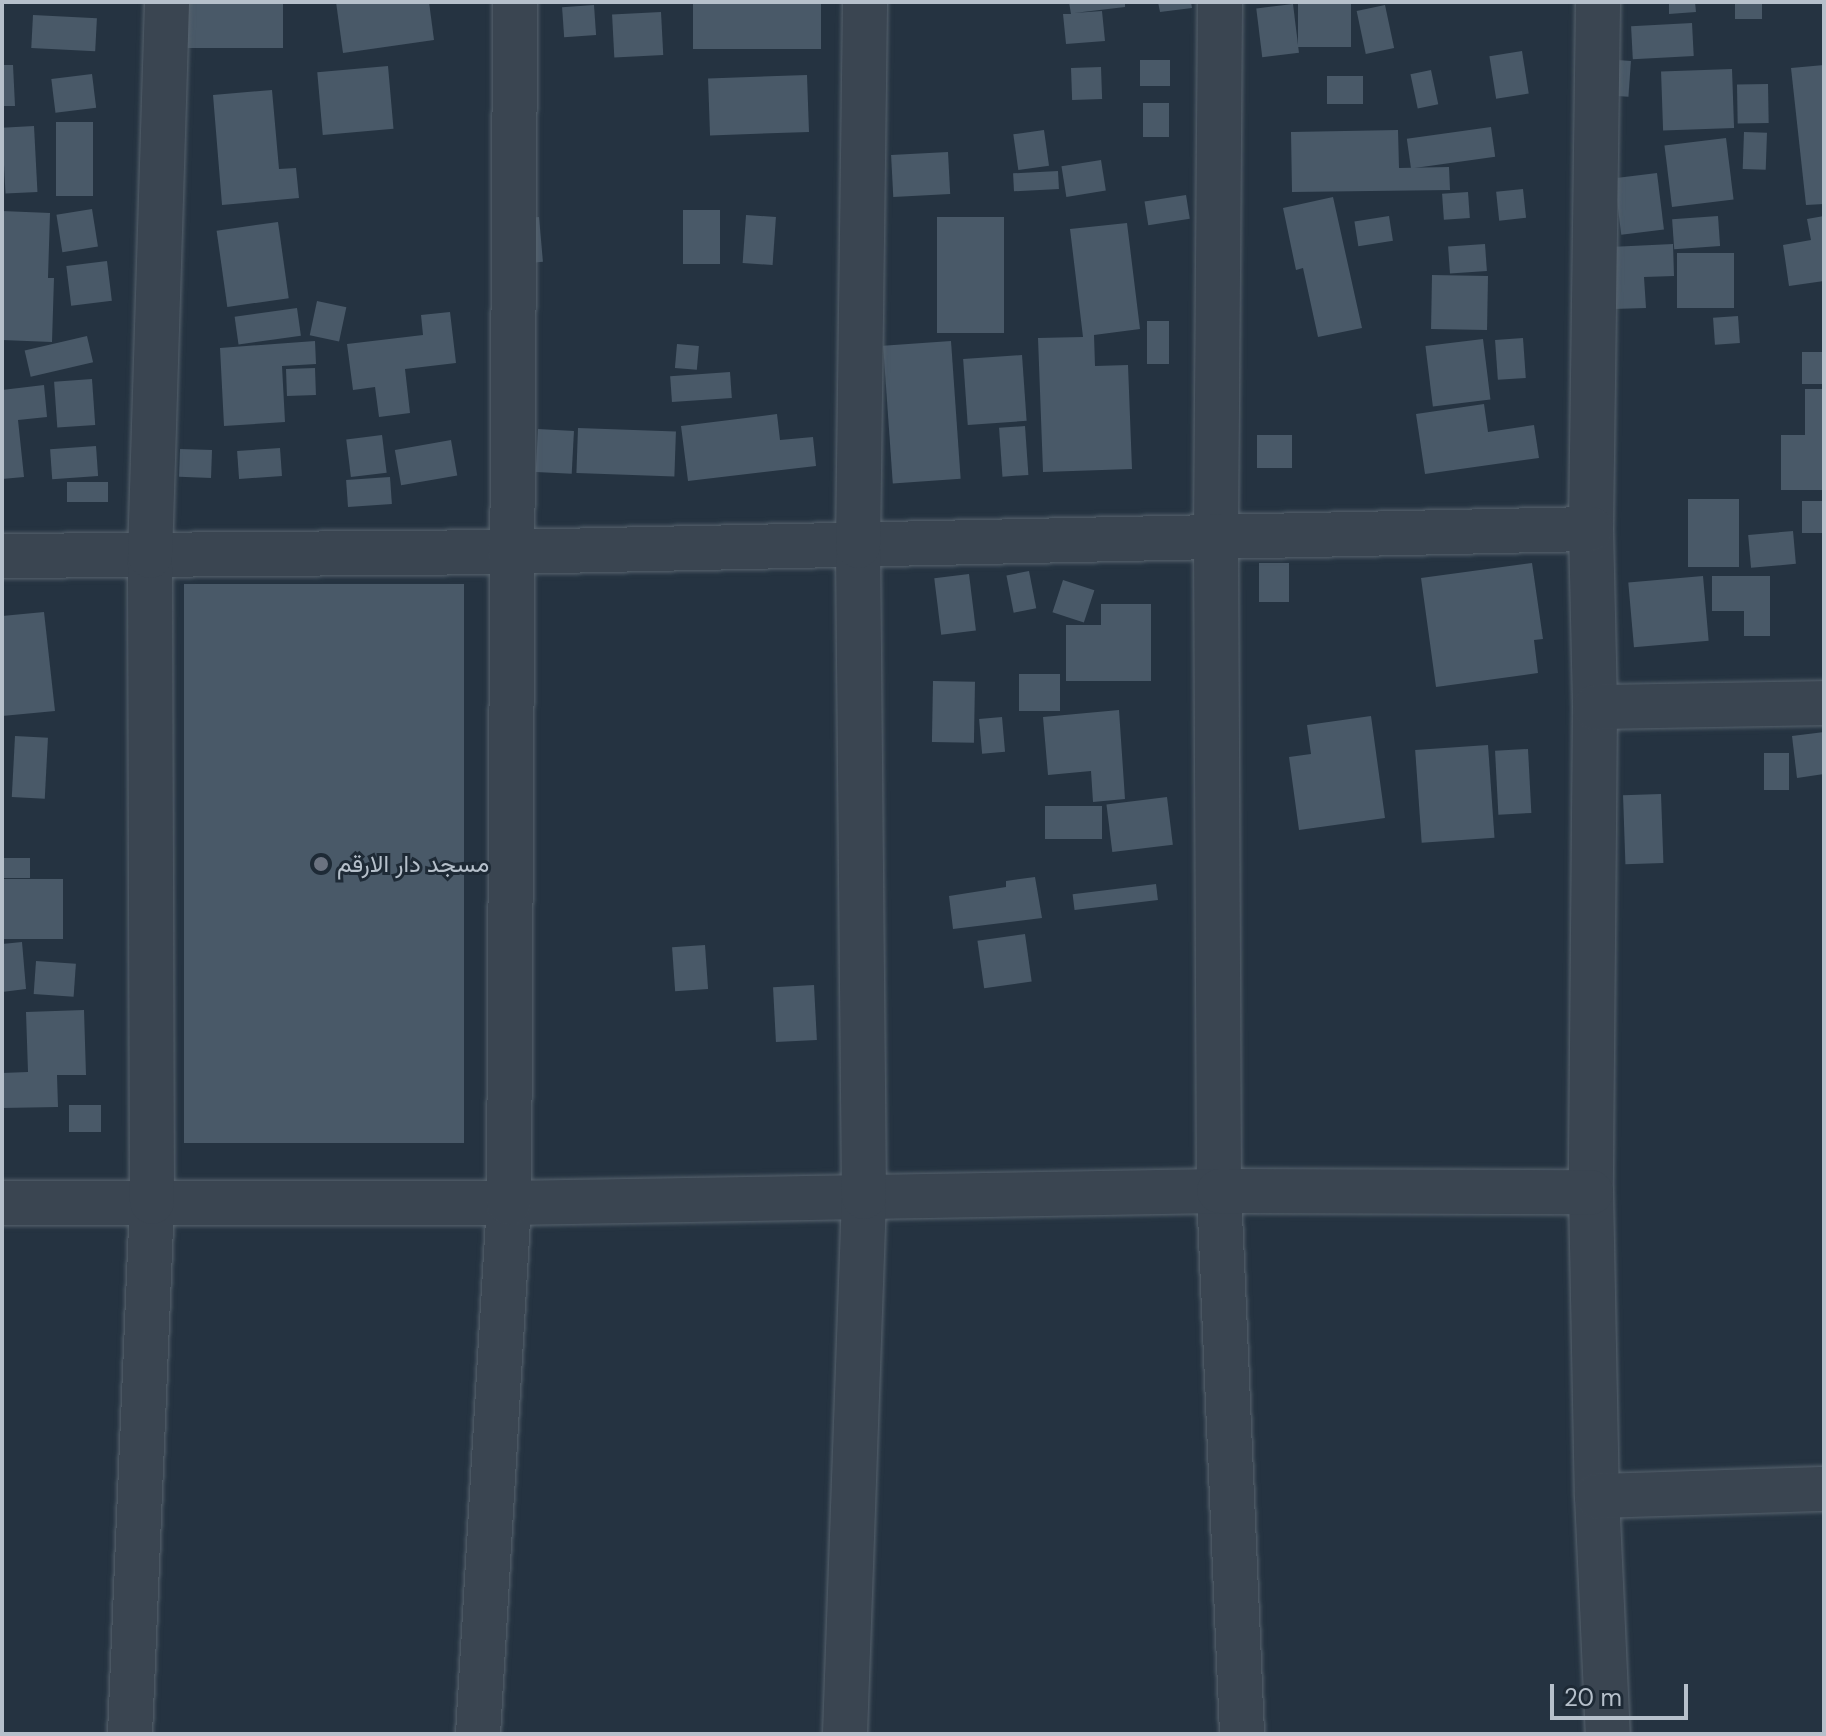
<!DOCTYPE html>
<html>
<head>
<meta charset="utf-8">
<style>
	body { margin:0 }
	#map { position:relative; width:1826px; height:1736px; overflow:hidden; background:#253341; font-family:"DM Sans",Vazirmatn,sans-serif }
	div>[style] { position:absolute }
	.building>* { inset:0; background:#495968; transform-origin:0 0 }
	.roads { filter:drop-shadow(0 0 2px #57636e) drop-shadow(0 0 2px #57636e) }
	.minor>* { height:44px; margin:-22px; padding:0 22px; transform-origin:22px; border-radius:22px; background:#3a4551 }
	.dots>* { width:22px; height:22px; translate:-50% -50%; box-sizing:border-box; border:4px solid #1e2a36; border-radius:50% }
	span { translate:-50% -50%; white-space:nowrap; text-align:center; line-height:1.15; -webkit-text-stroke:6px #1e2a36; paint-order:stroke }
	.poi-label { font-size:24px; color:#b6c0cb }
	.left { translate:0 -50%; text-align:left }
	.frame { position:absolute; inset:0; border:4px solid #b6c0cb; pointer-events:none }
	.scale { position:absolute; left:1550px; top:1684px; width:138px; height:36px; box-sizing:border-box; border:4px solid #b6c0cb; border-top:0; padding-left:10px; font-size:24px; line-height:28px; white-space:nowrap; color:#b6c0cb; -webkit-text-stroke:6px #1e2a36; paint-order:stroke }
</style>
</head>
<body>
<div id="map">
	<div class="building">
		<div style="left:185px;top:2px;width:98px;height:46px"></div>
		<div style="clip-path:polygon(336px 2px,429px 2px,434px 40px,343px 53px)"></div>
		<div style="left:693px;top:2px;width:128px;height:47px"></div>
		<div style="clip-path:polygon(1069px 2px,1125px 2px,1125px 7px,1074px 13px,1102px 11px,1105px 41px,1066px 44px,1063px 14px,1071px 14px)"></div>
		<div style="clip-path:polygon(1158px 2px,1191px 2px,1192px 8px,1160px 12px)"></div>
		<div style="left:1298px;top:2px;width:53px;height:45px"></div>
		<div style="clip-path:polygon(1669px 2px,1695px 2px,1696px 12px,1669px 14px)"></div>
		<div style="left:1735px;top:2px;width:27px;height:17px"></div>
		<div style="left:1293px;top:4px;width:49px;height:37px;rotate:83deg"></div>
		<div style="left:594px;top:5px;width:30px;height:32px;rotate:86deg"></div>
		<div style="left:1385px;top:5px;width:44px;height:29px;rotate:78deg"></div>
		<div style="left:661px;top:12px;width:43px;height:49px;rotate:87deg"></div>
		<div style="left:33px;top:15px;width:64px;height:33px;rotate:3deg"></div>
		<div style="left:1692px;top:23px;width:33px;height:61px;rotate:87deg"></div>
		<div style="left:1522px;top:51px;width:43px;height:33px;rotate:81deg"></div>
		<div style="left:1604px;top:59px;width:27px;height:36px;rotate:4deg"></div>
		<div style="left:1170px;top:60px;width:26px;height:30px;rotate:90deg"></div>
		<div style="clip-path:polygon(2px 65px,13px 65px,15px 106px,2px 106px)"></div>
		<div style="clip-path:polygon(1824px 65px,1824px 204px,1806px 205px,1791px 68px)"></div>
		<div style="left:388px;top:66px;width:63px;height:71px;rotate:85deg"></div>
		<div style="left:1101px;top:67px;width:32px;height:30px;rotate:88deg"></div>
		<div style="left:1732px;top:69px;width:59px;height:71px;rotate:88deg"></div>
		<div style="left:1431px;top:70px;width:35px;height:21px;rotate:78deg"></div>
		<div style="left:92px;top:74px;width:34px;height:41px;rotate:83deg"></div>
		<div style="left:807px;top:75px;width:57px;height:99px;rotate:88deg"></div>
		<div style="left:1327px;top:76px;width:36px;height:28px"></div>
		<div style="left:1768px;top:84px;width:39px;height:31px;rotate:89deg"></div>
		<div style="clip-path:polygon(272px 90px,279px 169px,296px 168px,299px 198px,222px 205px,213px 95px)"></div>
		<div style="left:1143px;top:103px;width:26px;height:34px"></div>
		<div style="left:56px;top:122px;width:37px;height:74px"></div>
		<div style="left:34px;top:126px;width:66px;height:32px;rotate:87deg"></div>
		<div style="left:1491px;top:127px;width:30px;height:85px;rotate:82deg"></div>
		<div style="left:1044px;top:130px;width:36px;height:31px;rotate:82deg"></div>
		<div style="clip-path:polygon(1398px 130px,1399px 168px,1449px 167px,1450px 190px,1292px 192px,1291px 132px)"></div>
		<div style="left:1744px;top:132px;width:23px;height:37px;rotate:2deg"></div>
		<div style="left:1726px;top:138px;width:62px;height:62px;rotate:83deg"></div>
		<div style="left:948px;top:152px;width:42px;height:57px;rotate:87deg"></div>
		<div style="left:1101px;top:160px;width:31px;height:40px;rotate:81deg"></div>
		<div style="left:1058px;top:171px;width:18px;height:45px;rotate:87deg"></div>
		<div style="left:1657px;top:173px;width:57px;height:43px;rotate:83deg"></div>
		<div style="left:1523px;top:189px;width:29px;height:27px;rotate:84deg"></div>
		<div style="left:1468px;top:192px;width:26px;height:26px;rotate:86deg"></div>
		<div style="left:1186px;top:195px;width:24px;height:42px;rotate:81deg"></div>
		<div style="clip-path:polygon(1333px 197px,1362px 328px,1318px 337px,1303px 268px,1296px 270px,1283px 208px)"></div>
		<div style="left:92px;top:209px;width:38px;height:36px;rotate:81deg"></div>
		<div style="left:683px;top:210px;width:37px;height:54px"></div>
		<div style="clip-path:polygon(2px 211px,50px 213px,48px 278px,54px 278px,52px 342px,2px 340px)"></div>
		<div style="left:746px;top:215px;width:30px;height:48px;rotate:4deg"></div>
		<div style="left:1389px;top:216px;width:25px;height:35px;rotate:81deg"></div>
		<div style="left:1718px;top:216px;width:30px;height:46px;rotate:86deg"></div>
		<div style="clip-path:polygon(1824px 216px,1824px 281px,1789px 286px,1783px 245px,1811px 240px,1807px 219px)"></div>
		<div style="left:539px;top:217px;width:45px;height:28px;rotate:85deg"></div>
		<div style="left:937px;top:217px;width:67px;height:116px"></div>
		<div style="left:278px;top:222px;width:77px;height:62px;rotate:82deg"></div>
		<div style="clip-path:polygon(1127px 223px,1140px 329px,1094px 335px,1095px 366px,1128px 365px,1132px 469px,1043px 472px,1038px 338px,1083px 337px,1070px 229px)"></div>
		<div style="left:1485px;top:244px;width:27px;height:37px;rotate:86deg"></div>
		<div style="clip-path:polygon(1673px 244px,1674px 276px,1644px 277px,1646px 308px,1613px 309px,1610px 247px)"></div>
		<div style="left:1677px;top:253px;width:57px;height:55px"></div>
		<div style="left:107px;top:261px;width:40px;height:41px;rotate:83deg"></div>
		<div style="left:1432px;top:275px;width:56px;height:54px;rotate:1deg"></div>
		<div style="left:317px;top:301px;width:30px;height:35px;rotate:12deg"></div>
		<div style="left:297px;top:308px;width:28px;height:63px;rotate:82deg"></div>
		<div style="clip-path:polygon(450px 312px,456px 363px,405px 369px,410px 413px,379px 417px,375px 387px,353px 390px,347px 344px,423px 335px,421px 315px)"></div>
		<div style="left:1738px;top:316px;width:27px;height:25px;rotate:86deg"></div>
		<div style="left:1147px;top:321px;width:22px;height:43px"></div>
		<div style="left:87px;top:336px;width:27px;height:64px;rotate:77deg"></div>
		<div style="left:1523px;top:338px;width:40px;height:28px;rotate:86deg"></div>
		<div style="left:1483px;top:339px;width:61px;height:58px;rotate:83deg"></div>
		<div style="clip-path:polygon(315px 341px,316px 364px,282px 366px,285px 422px,224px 426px,220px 348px)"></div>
		<div style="left:951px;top:341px;width:138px;height:68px;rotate:86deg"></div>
		<div style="left:677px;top:344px;width:22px;height:24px;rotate:5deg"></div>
		<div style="left:1824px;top:352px;width:32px;height:22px;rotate:90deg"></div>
		<div style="left:1022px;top:355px;width:66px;height:59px;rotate:86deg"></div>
		<div style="left:315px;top:368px;width:27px;height:29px;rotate:88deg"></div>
		<div style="left:730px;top:372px;width:26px;height:60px;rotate:86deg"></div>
		<div style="left:92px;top:379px;width:46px;height:38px;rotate:86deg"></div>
		<div style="clip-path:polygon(44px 385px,47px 417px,18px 420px,24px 477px,2px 479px,2px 390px)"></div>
		<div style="clip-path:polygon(1805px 389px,1824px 389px,1824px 490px,1781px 490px,1781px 435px,1805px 435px)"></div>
		<div style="clip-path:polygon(1484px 404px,1488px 432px,1534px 425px,1539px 458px,1425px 474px,1416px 414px)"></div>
		<div style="clip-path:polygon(777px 414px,780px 440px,813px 437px,816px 466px,688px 481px,681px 426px)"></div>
		<div style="left:1025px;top:426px;width:49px;height:26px;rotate:86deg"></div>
		<div style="left:578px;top:428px;width:98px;height:45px;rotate:2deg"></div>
		<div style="left:538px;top:429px;width:36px;height:43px;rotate:3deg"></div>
		<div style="left:382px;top:435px;width:38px;height:36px;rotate:83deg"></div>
		<div style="left:1257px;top:435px;width:35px;height:33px"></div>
		<div style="left:451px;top:440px;width:36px;height:57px;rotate:80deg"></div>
		<div style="left:96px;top:446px;width:30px;height:46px;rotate:86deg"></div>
		<div style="left:280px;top:448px;width:28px;height:43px;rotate:86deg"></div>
		<div style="left:212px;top:450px;width:28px;height:32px;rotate:92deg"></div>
		<div style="left:390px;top:477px;width:27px;height:44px;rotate:86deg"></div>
		<div style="left:108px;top:482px;width:20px;height:41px;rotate:90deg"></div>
		<div style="left:1739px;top:499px;width:68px;height:51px;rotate:90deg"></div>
		<div style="left:1824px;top:501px;width:32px;height:22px;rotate:90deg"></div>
		<div style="left:1793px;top:531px;width:33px;height:45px;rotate:85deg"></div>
		<div style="left:1259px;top:563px;width:30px;height:39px"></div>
		<div style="clip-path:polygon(1532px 563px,1543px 639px,1534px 640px,1538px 673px,1436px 687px,1421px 578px)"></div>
		<div style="left:1029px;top:571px;width:38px;height:23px;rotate:79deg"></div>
		<div style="left:969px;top:574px;width:57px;height:35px;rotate:83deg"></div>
		<div style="left:1703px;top:576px;width:65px;height:75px;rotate:85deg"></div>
		<div style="clip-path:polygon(1712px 576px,1770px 576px,1770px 636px,1744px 636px,1744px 611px,1712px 611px)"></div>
		<div style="left:1063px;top:580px;width:33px;height:34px;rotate:18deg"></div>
		<div style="left:184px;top:584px;width:280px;height:559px"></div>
		<div style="clip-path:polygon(1101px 604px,1151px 604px,1151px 681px,1066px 681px,1066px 625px,1101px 625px)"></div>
		<div style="clip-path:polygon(44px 612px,55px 711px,2px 716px,2px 616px)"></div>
		<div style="left:1060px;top:674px;width:37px;height:41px;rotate:90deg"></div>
		<div style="left:933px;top:681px;width:42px;height:61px;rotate:1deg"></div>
		<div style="clip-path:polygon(1119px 710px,1125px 799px,1093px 802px,1091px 771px,1048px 775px,1043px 717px)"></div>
		<div style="clip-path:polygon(1371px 716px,1385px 818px,1299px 830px,1289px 757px,1311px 754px,1307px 725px)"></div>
		<div style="left:1002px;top:717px;width:35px;height:23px;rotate:85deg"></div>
		<div style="clip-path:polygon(1824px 732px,1824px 774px,1797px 778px,1792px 736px)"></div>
		<div style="left:15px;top:736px;width:33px;height:61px;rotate:3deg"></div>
		<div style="left:1488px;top:745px;width:93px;height:73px;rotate:86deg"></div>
		<div style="left:1528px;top:749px;width:64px;height:33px;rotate:87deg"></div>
		<div style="left:1764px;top:753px;width:25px;height:37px"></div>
		<div style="left:1661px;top:794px;width:69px;height:38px;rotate:88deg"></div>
		<div style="left:1167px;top:797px;width:48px;height:61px;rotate:83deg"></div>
		<div style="left:1102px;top:806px;width:33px;height:57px;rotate:90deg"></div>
		<div style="left:2px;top:858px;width:28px;height:20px"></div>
		<div style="clip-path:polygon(1035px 877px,1042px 918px,953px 929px,949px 896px,1006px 887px,1006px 881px)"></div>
		<div style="left:63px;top:879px;width:60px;height:61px;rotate:90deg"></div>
		<div style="left:1156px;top:884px;width:16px;height:84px;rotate:83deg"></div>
		<div style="left:1025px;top:934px;width:48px;height:48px;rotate:82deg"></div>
		<div style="clip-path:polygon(22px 942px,26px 989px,2px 992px,2px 944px)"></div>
		<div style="left:705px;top:945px;width:44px;height:33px;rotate:86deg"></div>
		<div style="left:36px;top:961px;width:40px;height:33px;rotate:4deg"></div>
		<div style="left:814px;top:985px;width:55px;height:41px;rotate:87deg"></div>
		<div style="clip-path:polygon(84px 1010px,86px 1075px,57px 1075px,58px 1107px,2px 1108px,2px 1073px,28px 1072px,26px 1012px)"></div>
		<div style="left:69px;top:1105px;width:32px;height:27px"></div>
	</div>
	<div class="roads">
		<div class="minor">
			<div style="left:1220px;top:2px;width:534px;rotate:90.43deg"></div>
			<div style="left:1216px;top:536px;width:655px;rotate:89.74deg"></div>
			<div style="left:1219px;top:1191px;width:543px;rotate:87.57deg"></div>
			<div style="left:1598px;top:2px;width:527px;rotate:90.76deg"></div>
			<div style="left:1591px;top:529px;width:178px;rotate:88.7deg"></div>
			<div style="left:1595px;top:707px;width:485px;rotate:90.5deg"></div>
			<div style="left:1591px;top:1192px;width:304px;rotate:88.9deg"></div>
			<div style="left:1597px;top:1496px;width:238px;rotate:87.4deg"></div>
			<div style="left:2px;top:556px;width:508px;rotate:-0.45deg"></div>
			<div style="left:510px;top:552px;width:1081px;rotate:-1.22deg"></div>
			<div style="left:1595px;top:707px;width:229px;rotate:-1deg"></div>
			<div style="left:2px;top:1203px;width:507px"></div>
			<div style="left:509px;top:1203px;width:710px;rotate:-0.97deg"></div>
			<div style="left:1219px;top:1191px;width:372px;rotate:0.2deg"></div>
			<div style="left:1597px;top:1496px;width:227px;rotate:-1.8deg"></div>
			<div style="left:130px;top:1734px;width:532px;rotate:-87.63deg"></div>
			<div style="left:152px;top:1202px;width:646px;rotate:-90.18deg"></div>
			<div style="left:150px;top:556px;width:554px;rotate:-88.24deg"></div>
			<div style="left:478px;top:1734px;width:532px;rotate:-86.66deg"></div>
			<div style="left:509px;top:1203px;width:1201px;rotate:-89.71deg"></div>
			<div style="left:845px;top:1734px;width:537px;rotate:-87.97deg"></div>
			<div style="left:864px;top:1197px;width:651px;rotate:-90.53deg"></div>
			<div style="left:858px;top:546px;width:544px;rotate:-89.26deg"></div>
		</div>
	</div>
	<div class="dots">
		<div style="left:321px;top:864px;background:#6b7280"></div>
	</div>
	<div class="poi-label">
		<span class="left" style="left:337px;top:864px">مسجد دار الارقم</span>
	</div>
	<div class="frame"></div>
	<div class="scale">20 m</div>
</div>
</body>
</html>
